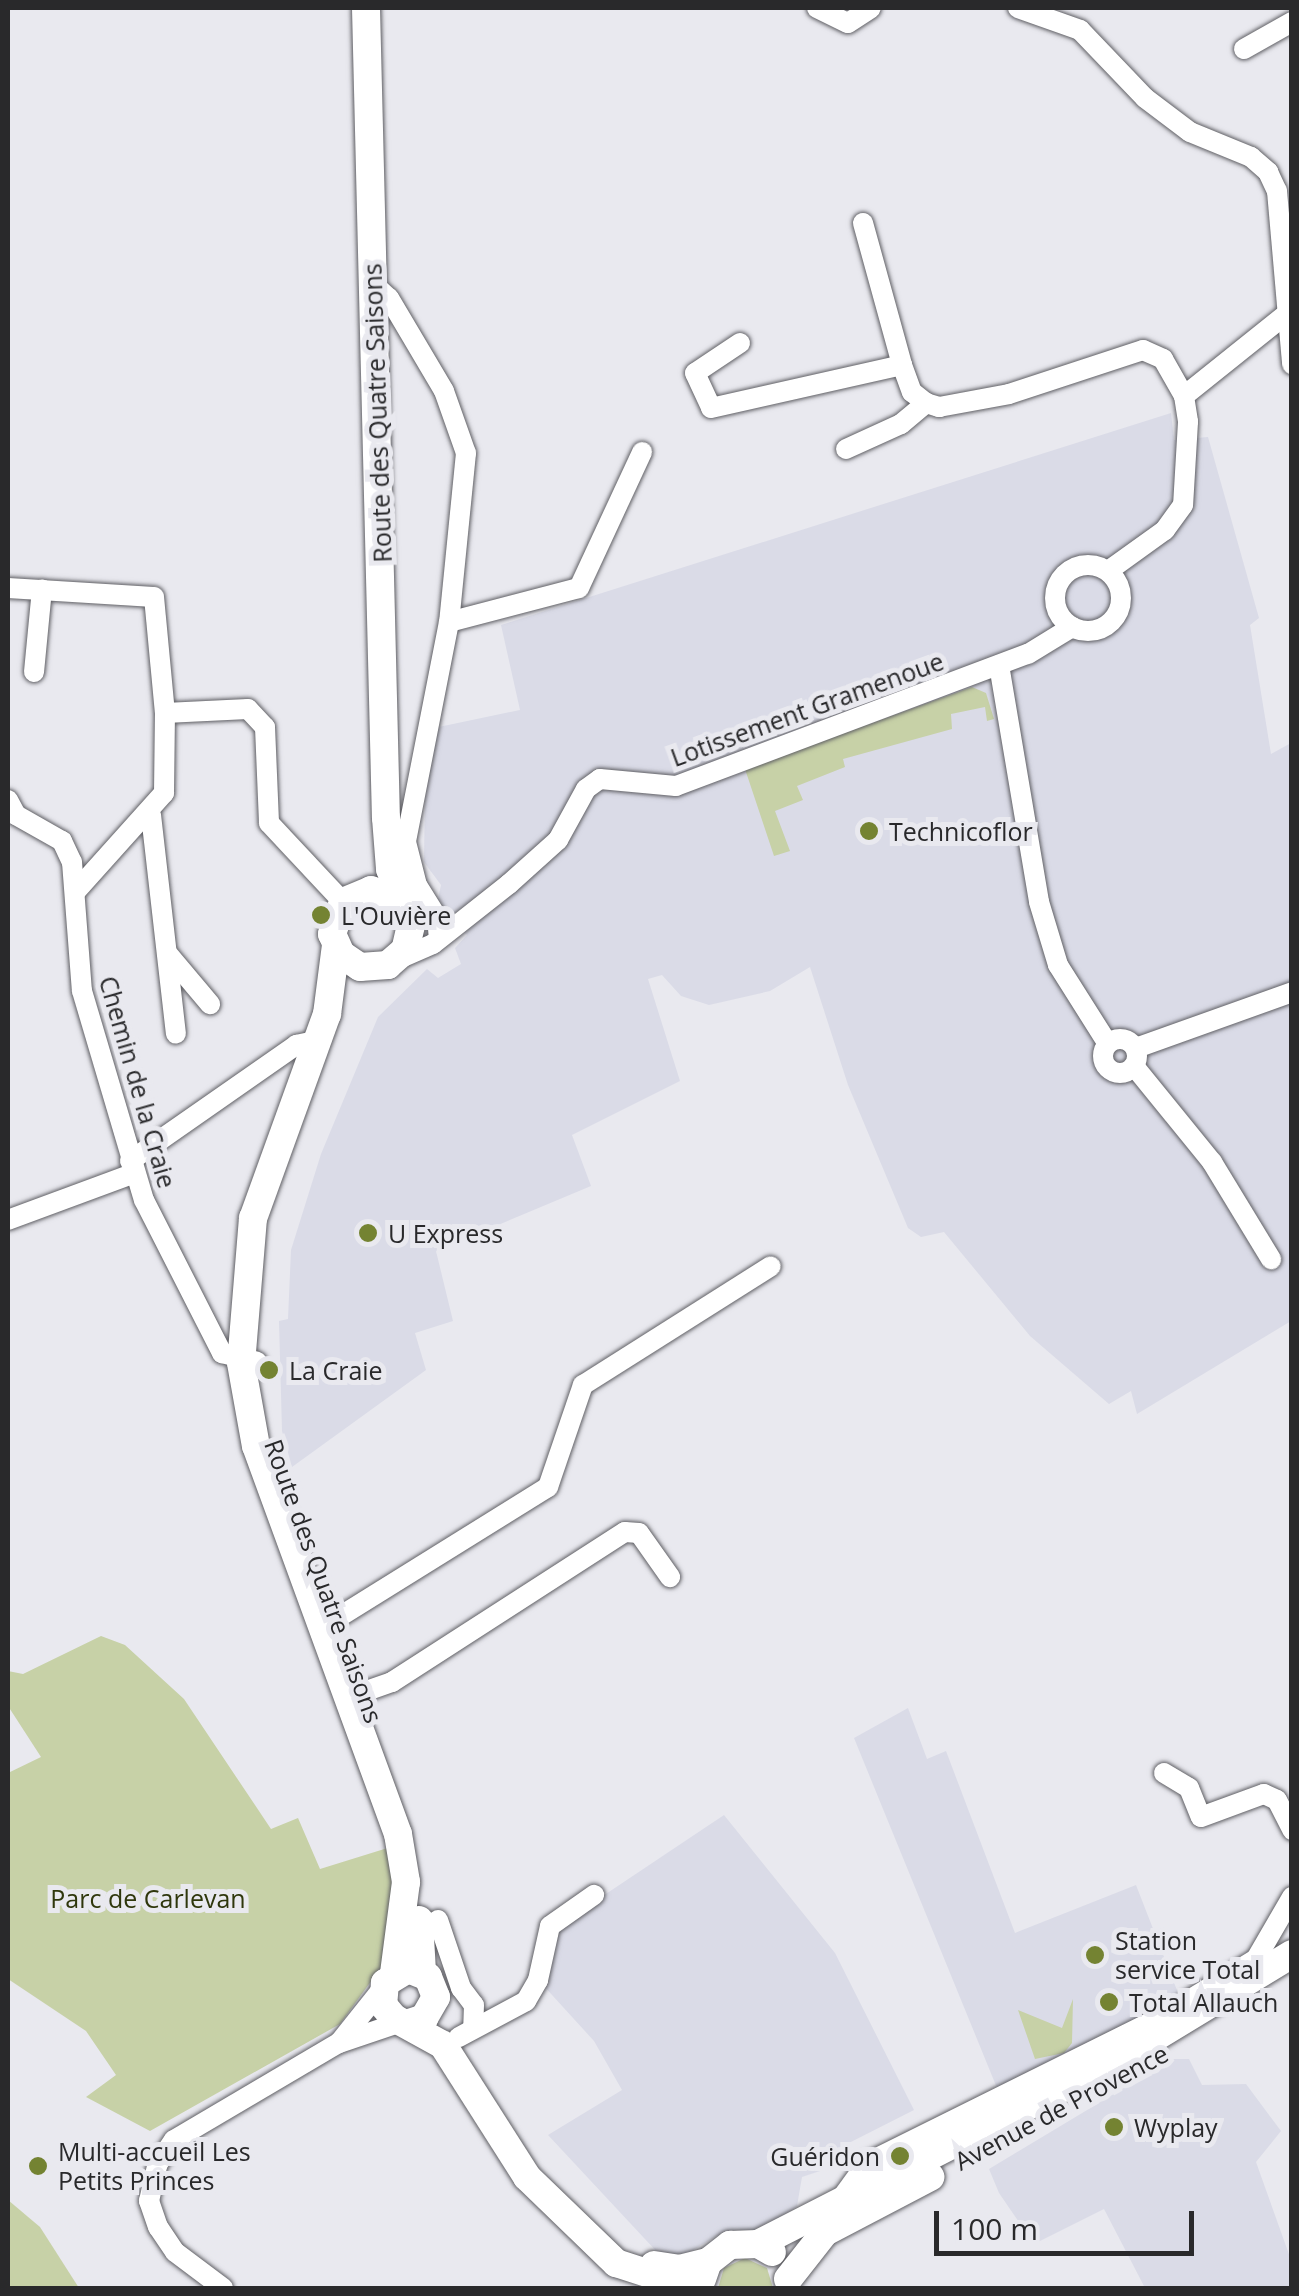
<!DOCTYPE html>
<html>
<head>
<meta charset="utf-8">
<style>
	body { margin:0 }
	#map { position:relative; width:1299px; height:2296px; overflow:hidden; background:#e9e9ef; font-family:"Open Sans",sans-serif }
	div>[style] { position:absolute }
	.built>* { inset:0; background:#dadbe7 }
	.green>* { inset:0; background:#c7d1a7 }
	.roads { filter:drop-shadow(0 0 2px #5f5f64) drop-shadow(0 0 2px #5f5f64) }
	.minor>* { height:20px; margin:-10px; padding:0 10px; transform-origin:10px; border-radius:10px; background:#fff }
	.minor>.ring { margin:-10px; padding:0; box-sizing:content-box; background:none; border:20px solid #fff; border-radius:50% }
	.secondary>* { height:28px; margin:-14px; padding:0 14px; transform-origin:14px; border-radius:14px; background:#fff }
	.dots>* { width:28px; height:28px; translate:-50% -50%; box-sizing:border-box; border:5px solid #e9e9ef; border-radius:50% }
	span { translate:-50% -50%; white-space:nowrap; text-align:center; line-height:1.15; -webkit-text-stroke:10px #e9e9ef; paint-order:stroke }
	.street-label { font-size:25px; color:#29292b }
	.poi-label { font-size:25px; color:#29292b }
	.left { translate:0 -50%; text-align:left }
	.right { translate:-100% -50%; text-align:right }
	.park-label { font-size:25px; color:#2f370c }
	.frame { position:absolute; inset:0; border:10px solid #29292b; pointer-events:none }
	.scale { position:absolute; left:934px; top:2211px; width:260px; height:45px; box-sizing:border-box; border:5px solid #29292b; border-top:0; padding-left:12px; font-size:30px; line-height:35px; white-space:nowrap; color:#29292b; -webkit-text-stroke:8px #e9e9ef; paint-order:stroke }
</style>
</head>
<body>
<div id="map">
	<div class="built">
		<div style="clip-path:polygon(1171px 413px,1174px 440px,1208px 437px,1259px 618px,1250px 625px,1271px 754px,1291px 743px,1291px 1321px,1137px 1414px,1131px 1391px,1109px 1404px,1030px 1336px,944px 1232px,921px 1237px,908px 1228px,848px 1085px,810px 967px,770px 991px,709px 1005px,681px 996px,662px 975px,648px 979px,680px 1081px,572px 1135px,591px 1186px,436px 1251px,453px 1321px,415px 1333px,426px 1370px,292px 1467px,282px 1431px,279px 1321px,288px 1319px,291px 1250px,321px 1154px,378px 1017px,427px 969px,438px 978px,461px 964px,455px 948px,467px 935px,436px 909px,441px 885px,424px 862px,425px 792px,434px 728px,520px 710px,501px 625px)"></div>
		<div style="clip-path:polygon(908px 1708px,927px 1759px,946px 1751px,1015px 1933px,1136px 1885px,1180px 1998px,997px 2088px,854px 1738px)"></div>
		<div style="clip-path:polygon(724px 1815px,835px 1953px,914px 2110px,839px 2148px,841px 2164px,802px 2177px,797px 2206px,767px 2229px,723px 2232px,683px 2256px,658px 2253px,548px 2135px,622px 2090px,594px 2041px,542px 1984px,552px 1930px)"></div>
		<div style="clip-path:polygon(1172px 2059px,1189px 2059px,1202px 2085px,1246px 2084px,1281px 2131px,1256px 2162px,1291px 2260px,1291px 2288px,1145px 2288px,1104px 2209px,1034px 2244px,999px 2193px,989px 2169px)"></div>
	</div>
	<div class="green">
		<div style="clip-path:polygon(972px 687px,986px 693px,994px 719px,987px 721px,985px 707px,951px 714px,952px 729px,843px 759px,845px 767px,797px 786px,803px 800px,775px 811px,790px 851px,774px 856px,745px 769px)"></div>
		<div style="clip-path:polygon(101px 1636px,125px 1645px,184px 1699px,271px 1829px,298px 1818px,320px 1869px,394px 1846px,399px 1876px,385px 1962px,340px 2024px,150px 2131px,86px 2097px,116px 2075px,86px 2031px,8px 1979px,8px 1773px,41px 1757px,8px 1706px,8px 1671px,23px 1674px)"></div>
		<div style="clip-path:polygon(1073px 1999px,1072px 2043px,1064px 2053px,1035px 2059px,1018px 2010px,1062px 2028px)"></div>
		<div style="clip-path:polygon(8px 2200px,40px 2227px,79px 2288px,8px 2288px)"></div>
		<div style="clip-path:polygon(745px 2258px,767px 2268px,773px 2288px,718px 2288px,724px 2268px)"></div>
	</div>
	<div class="roads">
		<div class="minor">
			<div style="left:817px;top:8px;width:34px;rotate:26deg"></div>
			<div style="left:848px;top:23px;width:27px;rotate:-33deg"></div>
			<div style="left:1018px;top:8px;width:66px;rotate:19.5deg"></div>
			<div style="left:1080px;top:30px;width:94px;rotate:46.3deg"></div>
			<div style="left:1145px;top:98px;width:56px;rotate:37.1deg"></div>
			<div style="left:1190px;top:132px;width:66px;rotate:22.3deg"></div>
			<div style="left:1251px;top:157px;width:23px;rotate:41deg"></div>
			<div style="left:1268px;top:172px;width:21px;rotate:65deg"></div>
			<div style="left:1277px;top:191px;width:174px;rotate:85deg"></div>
			<div style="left:1244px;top:49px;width:55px;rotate:-29.4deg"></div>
			<div style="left:863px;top:223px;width:147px;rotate:74.6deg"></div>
			<div style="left:902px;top:365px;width:29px;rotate:70deg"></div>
			<div style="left:912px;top:392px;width:18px;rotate:38deg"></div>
			<div style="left:926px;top:403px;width:14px;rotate:17deg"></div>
			<div style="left:939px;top:407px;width:71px;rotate:-10.5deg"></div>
			<div style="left:1009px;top:394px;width:141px;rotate:-18.2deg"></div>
			<div style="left:1143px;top:350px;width:22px;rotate:24deg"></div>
			<div style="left:1163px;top:359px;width:43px;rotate:60.4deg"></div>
			<div style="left:1184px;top:396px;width:26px;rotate:81deg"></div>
			<div style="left:1188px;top:422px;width:83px;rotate:93.4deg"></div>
			<div style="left:1183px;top:505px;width:31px;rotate:126deg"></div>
			<div style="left:1165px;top:530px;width:70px;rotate:144.3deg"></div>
			<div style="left:371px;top:282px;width:24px;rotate:42deg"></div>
			<div style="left:389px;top:298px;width:108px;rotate:59.4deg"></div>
			<div style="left:444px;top:391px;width:66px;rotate:70.5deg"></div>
			<div style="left:466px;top:453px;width:170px;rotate:95.7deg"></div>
			<div style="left:449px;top:622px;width:224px;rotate:101.1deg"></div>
			<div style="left:406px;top:842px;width:44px;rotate:75.7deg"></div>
			<div style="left:417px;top:885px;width:38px;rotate:58deg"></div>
			<div style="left:437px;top:917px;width:21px;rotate:85deg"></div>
			<div style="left:740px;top:343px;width:54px;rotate:146.3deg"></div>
			<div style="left:695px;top:373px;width:38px;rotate:65deg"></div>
			<div style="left:711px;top:408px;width:196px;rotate:-12.7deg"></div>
			<div style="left:1184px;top:396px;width:128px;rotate:-38.7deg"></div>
			<div style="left:846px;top:449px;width:60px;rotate:-24.4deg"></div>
			<div style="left:901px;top:424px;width:33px;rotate:-40deg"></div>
			<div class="ring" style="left:1055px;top:565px;width:46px;height:46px"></div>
			<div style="left:8px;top:588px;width:146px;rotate:3.5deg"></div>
			<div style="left:154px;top:597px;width:117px;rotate:84.6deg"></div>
			<div style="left:449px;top:622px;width:134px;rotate:-14.7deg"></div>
			<div style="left:579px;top:588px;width:150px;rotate:-65.1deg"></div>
			<div style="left:999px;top:665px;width:240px;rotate:80.4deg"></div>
			<div style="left:1039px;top:902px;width:66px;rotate:73.2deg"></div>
			<div style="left:1058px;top:965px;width:93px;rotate:57.7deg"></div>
			<div style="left:34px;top:672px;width:83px;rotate:-84.5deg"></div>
			<div style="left:8px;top:800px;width:17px;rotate:62deg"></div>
			<div style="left:16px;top:815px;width:53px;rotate:29.5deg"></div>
			<div style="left:62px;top:841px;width:23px;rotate:65deg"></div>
			<div style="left:72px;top:862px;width:129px;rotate:85.6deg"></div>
			<div style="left:82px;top:991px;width:218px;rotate:73.5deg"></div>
			<div style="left:144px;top:1200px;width:172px;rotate:63deg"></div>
			<div style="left:222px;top:1353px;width:36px;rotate:14deg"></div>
			<div style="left:151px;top:815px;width:220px;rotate:83.5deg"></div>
			<div style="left:76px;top:891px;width:132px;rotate:-48.1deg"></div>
			<div style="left:164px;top:793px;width:80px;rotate:-89.3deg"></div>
			<div style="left:165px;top:713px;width:83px;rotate:-2.8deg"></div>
			<div style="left:248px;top:709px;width:25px;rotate:47deg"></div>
			<div style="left:265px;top:727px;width:96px;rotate:87.6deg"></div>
			<div style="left:269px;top:823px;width:108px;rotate:46.9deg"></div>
			<div style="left:167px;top:953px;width:67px;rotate:49.9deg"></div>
			<div style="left:396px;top:960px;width:40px;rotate:-23.4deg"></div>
			<div style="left:433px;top:944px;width:97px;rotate:-38.3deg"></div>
			<div style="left:509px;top:884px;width:66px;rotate:-41.9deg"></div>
			<div style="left:558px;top:840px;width:58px;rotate:-61.2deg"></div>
			<div style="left:586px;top:789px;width:17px;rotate:-36deg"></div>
			<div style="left:600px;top:779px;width:76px;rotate:5.3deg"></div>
			<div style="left:676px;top:786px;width:376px;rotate:-20.6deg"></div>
			<div style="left:1028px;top:654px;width:52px;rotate:-31.5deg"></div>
			<div class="ring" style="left:1103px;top:1039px;width:14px;height:14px"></div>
			<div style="left:1136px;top:1048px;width:166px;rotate:-19.7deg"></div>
			<div style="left:1134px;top:1066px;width:124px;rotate:50.9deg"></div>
			<div style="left:1212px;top:1162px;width:114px;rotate:58.7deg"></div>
			<div style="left:130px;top:1161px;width:203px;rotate:-34.9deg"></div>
			<div style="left:296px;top:1045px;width:24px;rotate:-12deg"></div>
			<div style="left:8px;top:1220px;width:135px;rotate:-20.3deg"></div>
			<div style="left:323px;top:1627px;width:265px;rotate:-31.9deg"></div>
			<div style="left:548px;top:1487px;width:108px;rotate:-71.1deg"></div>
			<div style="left:583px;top:1385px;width:222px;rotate:-32.3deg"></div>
			<div style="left:352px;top:1696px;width:42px;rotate:-19.3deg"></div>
			<div style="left:392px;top:1682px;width:277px;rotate:-32.8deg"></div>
			<div style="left:625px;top:1532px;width:14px;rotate:4deg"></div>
			<div style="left:639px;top:1533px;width:54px;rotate:54.8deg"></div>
			<div style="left:1164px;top:1773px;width:29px;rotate:31deg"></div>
			<div style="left:1189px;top:1788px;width:31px;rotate:68deg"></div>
			<div style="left:1201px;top:1817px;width:67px;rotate:-20.1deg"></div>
			<div style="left:1264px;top:1794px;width:14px;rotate:25deg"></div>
			<div style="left:1277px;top:1800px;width:34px;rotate:63deg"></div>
			<div style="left:438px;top:1920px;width:72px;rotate:71.3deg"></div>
			<div style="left:461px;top:1988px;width:21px;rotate:53deg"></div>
			<div style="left:474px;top:2005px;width:23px;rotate:92deg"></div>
			<div style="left:459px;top:2037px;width:76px;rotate:-28.2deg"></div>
			<div style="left:526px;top:2001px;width:24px;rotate:-60deg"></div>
			<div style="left:538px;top:1980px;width:55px;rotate:-77.5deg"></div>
			<div style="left:550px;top:1926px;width:54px;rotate:-35.2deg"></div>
			<div style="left:339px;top:2043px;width:65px;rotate:-18.7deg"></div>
			<div style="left:840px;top:2200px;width:46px;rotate:-53.9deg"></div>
			<div style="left:867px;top:2163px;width:330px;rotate:-26.4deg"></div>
			<div style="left:1163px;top:2016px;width:109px;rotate:-31.5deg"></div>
			<div style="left:1256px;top:1959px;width:72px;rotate:-59.9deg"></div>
			<div style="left:223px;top:2288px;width:60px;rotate:-143.1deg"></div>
			<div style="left:175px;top:2252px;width:30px;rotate:-124deg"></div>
			<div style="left:158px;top:2227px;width:28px;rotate:-109deg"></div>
			<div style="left:149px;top:2201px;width:37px;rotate:-77deg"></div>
			<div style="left:157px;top:2165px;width:30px;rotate:-56deg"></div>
			<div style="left:174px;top:2140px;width:191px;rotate:-30.5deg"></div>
			<div style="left:339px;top:2043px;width:69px;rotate:-51.5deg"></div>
		</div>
		<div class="secondary">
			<div style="left:366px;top:8px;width:810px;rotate:88.59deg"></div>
			<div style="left:386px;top:818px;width:51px;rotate:85.5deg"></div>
			<div style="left:390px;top:869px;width:60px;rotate:69.4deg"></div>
			<div style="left:411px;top:925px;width:26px;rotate:103deg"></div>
			<div style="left:405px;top:950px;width:23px;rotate:139deg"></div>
			<div style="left:388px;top:965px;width:28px;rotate:176deg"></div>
			<div style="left:360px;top:967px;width:23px;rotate:-146deg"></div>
			<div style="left:341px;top:954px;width:22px;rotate:-114deg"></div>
			<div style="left:332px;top:934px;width:34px;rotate:-71deg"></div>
			<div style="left:343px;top:902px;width:30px;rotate:-23deg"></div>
			<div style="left:371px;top:890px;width:30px;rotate:23deg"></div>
			<div style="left:336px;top:945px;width:70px;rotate:97.4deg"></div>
			<div style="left:327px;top:1014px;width:217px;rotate:109.9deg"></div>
			<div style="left:253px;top:1218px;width:145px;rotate:94.7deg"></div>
			<div style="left:241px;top:1363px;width:84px;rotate:79.8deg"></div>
			<div style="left:256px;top:1446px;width:413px;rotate:69.9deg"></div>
			<div style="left:398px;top:1834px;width:49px;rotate:80.5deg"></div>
			<div style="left:406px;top:1882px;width:92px;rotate:97.5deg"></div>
			<div style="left:419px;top:1920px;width:52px;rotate:86.7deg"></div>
			<div style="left:409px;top:2023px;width:16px;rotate:-18deg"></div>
			<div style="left:424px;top:2018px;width:24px;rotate:-60deg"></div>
			<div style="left:436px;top:1997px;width:22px;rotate:-112deg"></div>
			<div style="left:428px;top:1977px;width:22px;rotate:-158deg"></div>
			<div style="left:408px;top:1969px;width:27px;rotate:149deg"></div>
			<div style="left:385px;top:1983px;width:22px;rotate:95deg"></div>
			<div style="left:383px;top:2005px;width:17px;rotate:50deg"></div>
			<div style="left:394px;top:2018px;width:56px;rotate:28.9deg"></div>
			<div style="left:443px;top:2045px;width:156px;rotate:57.5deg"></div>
			<div style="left:527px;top:2177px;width:124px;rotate:44deg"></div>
			<div style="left:616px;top:2263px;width:81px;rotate:18deg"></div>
			<div style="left:758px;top:2244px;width:402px;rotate:-27.1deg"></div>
			<div style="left:1116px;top:2061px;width:206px;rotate:-31.3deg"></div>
			<div style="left:654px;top:2265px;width:25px;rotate:9deg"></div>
			<div style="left:679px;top:2269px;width:30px;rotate:-14deg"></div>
			<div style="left:702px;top:2279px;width:18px;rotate:-71deg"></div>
			<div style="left:708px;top:2262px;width:28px;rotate:-38deg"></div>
			<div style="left:730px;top:2245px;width:28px;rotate:-2deg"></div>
			<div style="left:758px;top:2244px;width:16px;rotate:30deg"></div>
			<div style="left:788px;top:2279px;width:60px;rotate:-51.8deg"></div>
			<div style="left:825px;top:2232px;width:119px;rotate:-27.6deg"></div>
		</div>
	</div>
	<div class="dots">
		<div style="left:869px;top:831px;background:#748332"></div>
		<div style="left:321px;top:915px;background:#748332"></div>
		<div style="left:368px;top:1233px;background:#748332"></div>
		<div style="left:269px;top:1370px;background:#748332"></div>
		<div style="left:1095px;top:1955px;background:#748332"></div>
		<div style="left:1109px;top:2002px;background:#748332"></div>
		<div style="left:1114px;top:2127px;background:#748332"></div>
		<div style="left:900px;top:2156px;background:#748332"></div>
		<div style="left:38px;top:2166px;background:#748332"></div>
	</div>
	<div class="street-label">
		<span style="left:377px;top:413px;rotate:-92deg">Route des Quatre Saisons</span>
		<span style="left:807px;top:709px;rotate:-20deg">Lotissement Gramenoue</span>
		<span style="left:138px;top:1082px;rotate:74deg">Chemin de la Craie</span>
		<span style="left:324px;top:1581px;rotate:70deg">Route des Quatre Saisons</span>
		<span style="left:1061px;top:2107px;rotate:-28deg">Avenue de Provence</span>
	</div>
	<div class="poi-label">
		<span class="left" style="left:889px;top:831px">Technicoflor</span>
		<span class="left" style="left:341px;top:915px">L'Ouvière</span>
		<span class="left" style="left:388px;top:1233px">U Express</span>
		<span class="left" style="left:289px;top:1370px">La Craie</span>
		<span class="left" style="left:1115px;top:1955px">Station<br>service Total</span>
		<span class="left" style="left:1129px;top:2002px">Total Allauch</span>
		<span class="left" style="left:1134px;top:2127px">Wyplay</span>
		<span class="left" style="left:58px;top:2166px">Multi-accueil Les<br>Petits Princes</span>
		<span class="right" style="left:880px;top:2156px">Guéridon</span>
	</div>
	<div class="park-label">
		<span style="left:148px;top:1898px">Parc de Carlevan</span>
	</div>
	<div class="frame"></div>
	<div class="scale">100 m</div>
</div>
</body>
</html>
